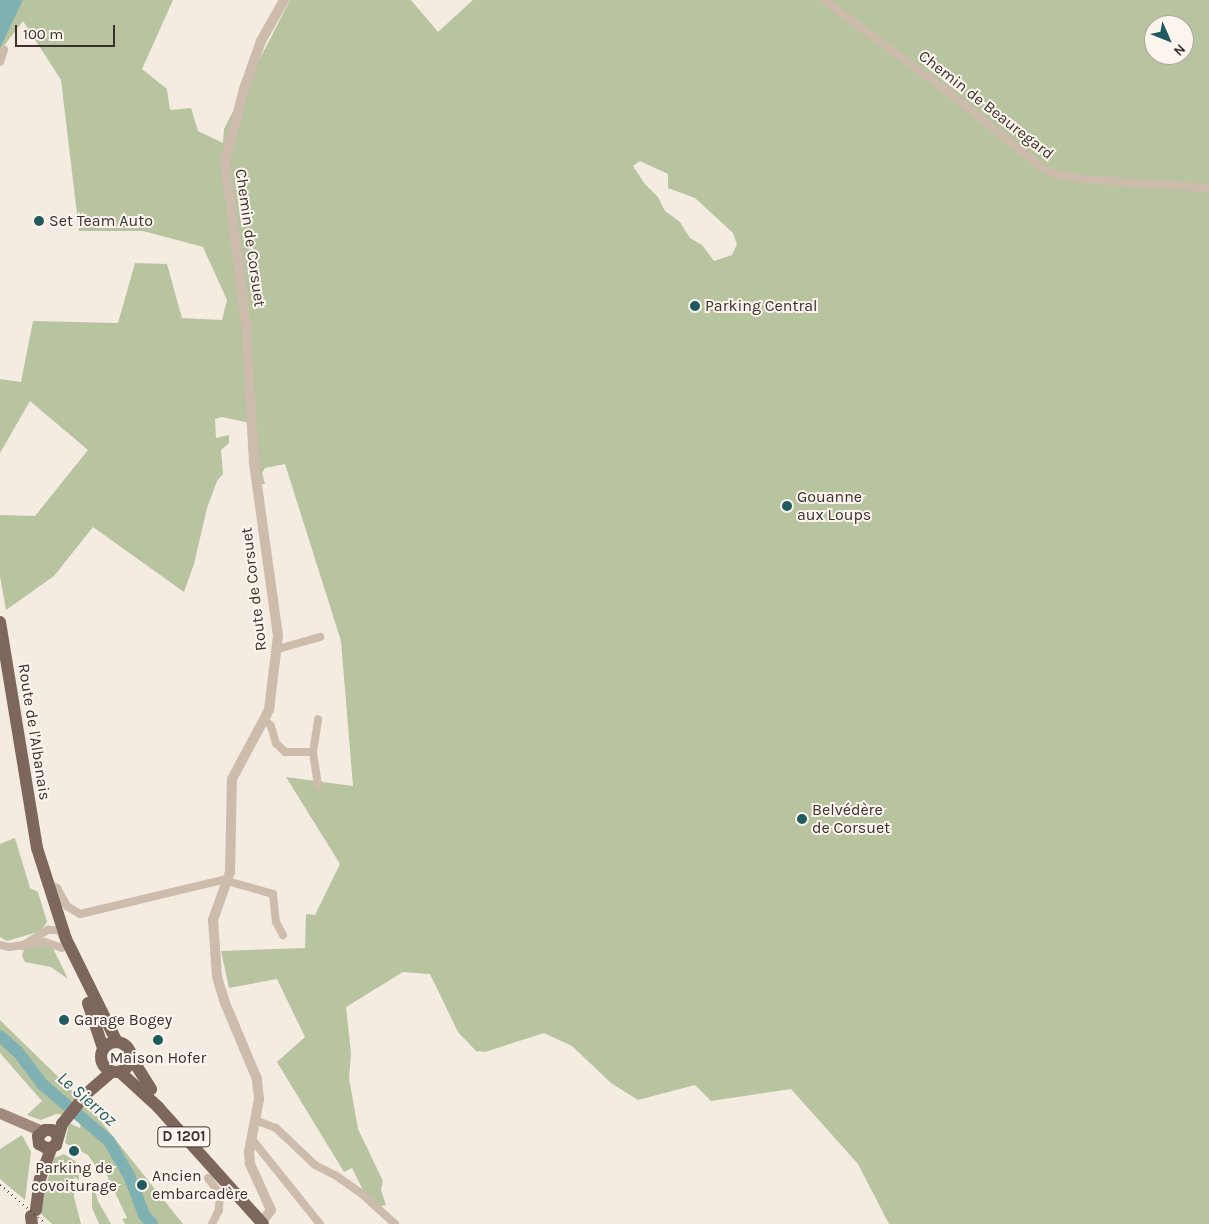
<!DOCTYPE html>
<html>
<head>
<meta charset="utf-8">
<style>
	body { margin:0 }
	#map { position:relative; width:1209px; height:1224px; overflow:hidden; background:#f4ebe1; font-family:Karla,sans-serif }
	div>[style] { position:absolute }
	.green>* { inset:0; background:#b8c4a0 }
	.water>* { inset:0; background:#7fb0b2 }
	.river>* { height:12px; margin:-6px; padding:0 6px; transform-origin:6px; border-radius:6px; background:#7fb0b2 }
	.minor>* { height:8px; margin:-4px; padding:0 4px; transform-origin:4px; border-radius:4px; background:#cdbbac }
	.tertiary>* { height:10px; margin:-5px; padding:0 5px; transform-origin:5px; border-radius:5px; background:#cdbbac }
	.secondary>* { height:11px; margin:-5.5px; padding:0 5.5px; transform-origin:5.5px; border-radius:5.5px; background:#a18a7d }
	.primary>* { height:12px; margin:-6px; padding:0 6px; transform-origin:6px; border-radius:6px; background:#7d675c }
	.primary>.ring { margin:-6px; padding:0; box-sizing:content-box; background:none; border:12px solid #7d675c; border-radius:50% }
	.rail>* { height:2px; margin-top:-1px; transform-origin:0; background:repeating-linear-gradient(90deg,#3b302b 0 1px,transparent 0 5px) }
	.dots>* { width:14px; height:14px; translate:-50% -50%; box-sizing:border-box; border:2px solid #fbf5ee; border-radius:50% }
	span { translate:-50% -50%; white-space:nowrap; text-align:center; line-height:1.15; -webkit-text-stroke:4px #fbf5ee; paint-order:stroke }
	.shield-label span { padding:1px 4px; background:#fbf5ee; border:1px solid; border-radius:4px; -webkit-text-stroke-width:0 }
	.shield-label { font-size:15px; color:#3b302b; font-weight:700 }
	.street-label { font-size:16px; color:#3b302b }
	.poi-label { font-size:16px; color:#3b302b }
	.left { translate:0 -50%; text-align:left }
	.water-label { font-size:18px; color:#1f5a5e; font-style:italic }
	.north { position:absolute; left:1144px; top:15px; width:50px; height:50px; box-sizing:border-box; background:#fbf5ee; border:1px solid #aea6a0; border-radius:50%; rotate:134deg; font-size:14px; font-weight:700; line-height:20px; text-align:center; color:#3b302b }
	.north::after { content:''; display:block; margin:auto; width:18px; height:22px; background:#1f5a5e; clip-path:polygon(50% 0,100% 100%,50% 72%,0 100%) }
	.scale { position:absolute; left:15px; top:25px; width:100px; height:22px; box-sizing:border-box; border:2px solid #3b302b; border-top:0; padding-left:6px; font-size:15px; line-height:18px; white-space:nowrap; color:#3b302b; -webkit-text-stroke:4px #fbf5ee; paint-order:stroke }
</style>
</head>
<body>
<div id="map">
	<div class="green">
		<div style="clip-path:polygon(evenodd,5px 0,173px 0,142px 69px,167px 89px,170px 110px,191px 108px,198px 131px,223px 143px,224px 129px,290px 0,411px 0,438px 32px,473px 0,1209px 0,1209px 1224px,889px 1224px,858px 1164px,791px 1089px,711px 1101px,695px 1085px,638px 1100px,611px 1083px,572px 1046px,544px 1033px,485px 1052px,476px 1051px,458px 1032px,430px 974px,403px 972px,346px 1007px,351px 1053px,349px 1078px,358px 1129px,383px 1181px,381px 1190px,386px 1205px,372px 1208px,352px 1168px,344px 1172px,277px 1062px,305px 1037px,277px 979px,229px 988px,221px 951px,305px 948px,306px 914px,315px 915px,340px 864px,286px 777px,353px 786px,341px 641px,285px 464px,265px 468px,262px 473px,265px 484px,258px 484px,255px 424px,222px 417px,215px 419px,216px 438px,229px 435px,229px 443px,221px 450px,223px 474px,217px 481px,207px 508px,194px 564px,184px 592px,93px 527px,54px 576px,6px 610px,0 576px,0 515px,35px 516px,88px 450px,30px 401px,0 453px,0 379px,21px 382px,33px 321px,118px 323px,135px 263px,167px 264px,182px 318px,222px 320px,227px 300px,203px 247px,143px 231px,79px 231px,61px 80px,23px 21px,0 51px,0 12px,5px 0,1154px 25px,1184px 25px,1184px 55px,1154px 55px,1154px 25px,5px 0,640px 161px,668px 174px,668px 188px,695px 198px,733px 233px,737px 244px,732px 255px,714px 261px,702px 245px,690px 238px,680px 222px,665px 211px,658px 197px,644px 183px,633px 166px,640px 161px)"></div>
		<div style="clip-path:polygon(15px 838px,30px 888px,38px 892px,47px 922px,41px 931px,7px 941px,0 937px,0 844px)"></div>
		<div style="clip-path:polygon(45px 945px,52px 946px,68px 979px,51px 967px,25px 962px,22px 956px,24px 949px)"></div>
		<div style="clip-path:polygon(0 1020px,91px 1109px,183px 1224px,125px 1224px,122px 1219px,127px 1218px,105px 1171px,99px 1171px,88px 1155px,65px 1143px,69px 1123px,80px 1128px,81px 1122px,74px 1115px,56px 1114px,41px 1120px,27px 1115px,42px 1101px,0 1053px)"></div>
		<div style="clip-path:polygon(22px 1135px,31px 1152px,25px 1200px,0 1179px,0 1149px)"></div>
		<div style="clip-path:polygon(64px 1154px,75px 1161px,79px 1168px,79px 1180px,74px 1177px,74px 1197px,81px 1224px,52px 1224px,41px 1214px,43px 1196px,54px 1158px)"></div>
		<div style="clip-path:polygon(92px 1180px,98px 1201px,111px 1224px,99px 1224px,92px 1208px)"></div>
	</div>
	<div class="water">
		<div style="clip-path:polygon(0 0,23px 0,0 48px)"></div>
	</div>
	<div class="river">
		<div style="left:0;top:1036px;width:24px;rotate:42deg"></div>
		<div style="left:18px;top:1052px;width:41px;rotate:52.9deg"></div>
		<div style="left:43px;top:1085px;width:87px;rotate:40.3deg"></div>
		<div style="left:109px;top:1141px;width:39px;rotate:60deg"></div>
		<div style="left:129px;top:1175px;width:43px;rotate:69.4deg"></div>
		<div style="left:144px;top:1215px;width:12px;rotate:48deg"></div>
	</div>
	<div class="minor">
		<div style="left:824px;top:0;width:153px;rotate:36.5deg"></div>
		<div style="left:947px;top:91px;width:121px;rotate:39deg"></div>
		<div style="left:1041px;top:167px;width:15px;rotate:28deg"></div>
		<div style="left:1054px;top:174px;width:27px;rotate:10deg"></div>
		<div style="left:1081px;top:179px;width:128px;rotate:4deg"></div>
		<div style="left:0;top:62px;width:13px;rotate:-72deg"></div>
		<div style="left:278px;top:649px;width:44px;rotate:-15.9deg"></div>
		<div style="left:265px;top:720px;width:8px;rotate:45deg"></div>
		<div style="left:271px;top:726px;width:18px;rotate:74deg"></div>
		<div style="left:276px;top:743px;width:13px;rotate:45deg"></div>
		<div style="left:285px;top:752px;width:28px"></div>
		<div style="left:318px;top:785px;width:33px;rotate:-99deg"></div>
		<div style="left:313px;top:752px;width:33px;rotate:-81deg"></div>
		<div style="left:227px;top:881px;width:48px;rotate:15.8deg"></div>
		<div style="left:273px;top:894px;width:28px;rotate:84deg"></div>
		<div style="left:276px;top:922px;width:15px;rotate:62deg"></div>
		<div style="left:48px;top:884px;width:10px;rotate:24deg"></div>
		<div style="left:57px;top:888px;width:21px;rotate:61deg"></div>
		<div style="left:67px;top:906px;width:15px;rotate:32deg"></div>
		<div style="left:80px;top:914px;width:147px;rotate:-13.4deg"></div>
		<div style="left:0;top:945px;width:9px;rotate:13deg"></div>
		<div style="left:9px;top:947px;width:36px;rotate:-8deg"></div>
		<div style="left:45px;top:942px;width:18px;rotate:19deg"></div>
		<div style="left:22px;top:946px;width:31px;rotate:-32deg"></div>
		<div style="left:48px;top:930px;width:11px"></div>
		<div style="left:59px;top:930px;width:7px;rotate:63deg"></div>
		<div style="left:255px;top:1120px;width:22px;rotate:21deg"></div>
		<div style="left:276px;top:1128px;width:54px;rotate:43.5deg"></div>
		<div style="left:315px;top:1165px;width:22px;rotate:27deg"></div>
		<div style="left:335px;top:1175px;width:32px;rotate:35deg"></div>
		<div style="left:361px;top:1193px;width:46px;rotate:42.4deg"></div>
		<div style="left:251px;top:1138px;width:110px;rotate:51.3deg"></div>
		<div style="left:208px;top:1178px;width:20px;rotate:53deg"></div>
		<div style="left:220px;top:1194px;width:16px;rotate:94deg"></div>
		<div style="left:219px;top:1210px;width:16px;rotate:117deg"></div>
	</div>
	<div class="tertiary">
		<div style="left:262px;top:1222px;width:15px;rotate:-53deg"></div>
		<div style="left:271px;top:1210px;width:51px;rotate:-114.5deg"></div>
		<div style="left:250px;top:1164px;width:12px;rotate:-95deg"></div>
		<div style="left:249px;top:1152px;width:54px;rotate:-79.3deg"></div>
		<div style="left:259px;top:1099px;width:20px;rotate:-96deg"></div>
		<div style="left:257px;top:1079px;width:82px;rotate:-112.8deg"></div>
		<div style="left:225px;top:1003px;width:28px;rotate:-107deg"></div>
		<div style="left:217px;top:976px;width:56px;rotate:-94.1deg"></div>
		<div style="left:213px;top:920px;width:51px;rotate:-70.5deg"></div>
		<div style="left:230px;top:872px;width:93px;rotate:-88.8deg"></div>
		<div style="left:232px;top:779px;width:78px;rotate:-61.8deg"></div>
		<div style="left:269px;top:710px;width:75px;rotate:-83.1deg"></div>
		<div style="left:278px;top:636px;width:176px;rotate:-97.9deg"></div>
		<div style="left:254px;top:462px;width:139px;rotate:-93.3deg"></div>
		<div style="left:246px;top:323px;width:162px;rotate:-97.4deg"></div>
		<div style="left:225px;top:162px;width:75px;rotate:-75.4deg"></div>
		<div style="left:244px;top:89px;width:51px;rotate:-70.5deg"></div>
		<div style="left:261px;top:41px;width:47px;rotate:-60.7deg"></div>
	</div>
	<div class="secondary">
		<div style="left:0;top:1113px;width:46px;rotate:23.2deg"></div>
	</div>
	<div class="primary">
		<div style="left:0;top:622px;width:229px;rotate:80.7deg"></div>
		<div style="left:37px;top:848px;width:96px;rotate:72.3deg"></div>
		<div style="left:66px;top:939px;width:115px;rotate:63.7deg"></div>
		<div style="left:88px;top:1003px;width:47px;rotate:71.6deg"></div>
		<div class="ring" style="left:101px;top:1042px;width:18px;height:18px"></div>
		<div style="left:131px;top:1057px;width:38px;rotate:58deg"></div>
		<div style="left:120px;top:1072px;width:52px;rotate:42.6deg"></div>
		<div style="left:158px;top:1107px;width:157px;rotate:48.1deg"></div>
		<div style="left:57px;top:1135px;width:7px;rotate:-135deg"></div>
		<div style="left:52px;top:1130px;width:7px;rotate:180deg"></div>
		<div style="left:45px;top:1130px;width:9px;rotate:139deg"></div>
		<div style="left:38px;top:1136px;width:8px;rotate:83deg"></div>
		<div style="left:39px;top:1144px;width:10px;rotate:29deg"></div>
		<div style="left:48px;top:1149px;width:9px;rotate:-27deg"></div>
		<div style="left:56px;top:1145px;width:22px;rotate:-74deg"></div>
		<div style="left:62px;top:1124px;width:38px;rotate:-51deg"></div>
		<div style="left:86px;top:1094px;width:33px;rotate:-41deg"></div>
		<div style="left:36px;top:1210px;width:31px;rotate:-83deg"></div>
		<div style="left:40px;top:1179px;width:33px;rotate:-70deg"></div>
		<div style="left:31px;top:1216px;width:8px;rotate:83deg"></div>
	</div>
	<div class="rail">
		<div style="left:0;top:1185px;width:60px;rotate:40.3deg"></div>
	</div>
	<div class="dots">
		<div style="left:39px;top:221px;background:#1f5a5e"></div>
		<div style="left:695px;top:306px;background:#1f5a5e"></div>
		<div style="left:787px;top:506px;background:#1f5a5e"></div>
		<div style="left:802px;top:819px;background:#1f5a5e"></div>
		<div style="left:64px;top:1020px;background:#1f5a5e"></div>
		<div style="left:158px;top:1040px;background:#1f5a5e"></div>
		<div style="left:74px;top:1151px;background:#1f5a5e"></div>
		<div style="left:142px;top:1185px;background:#1f5a5e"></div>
	</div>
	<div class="shield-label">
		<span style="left:184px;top:1137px">D 1201</span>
	</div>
	<div class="street-label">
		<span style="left:986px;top:105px;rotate:38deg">Chemin de Beauregard</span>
		<span style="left:250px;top:238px;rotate:82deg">Chemin de Corsuet</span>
		<span style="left:254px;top:589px;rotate:-97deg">Route de Corsuet</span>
		<span style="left:34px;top:732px;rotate:81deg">Route de l'Albanais</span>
	</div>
	<div class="poi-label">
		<span class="left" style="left:49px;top:221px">Set Team Auto</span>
		<span class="left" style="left:705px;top:306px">Parking Central</span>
		<span class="left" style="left:797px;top:506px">Gouanne<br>aux Loups</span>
		<span class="left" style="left:812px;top:819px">Belvédère<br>de Corsuet</span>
		<span class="left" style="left:74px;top:1020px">Garage Bogey</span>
		<span style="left:158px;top:1058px">Maison Hofer</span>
		<span style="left:74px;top:1177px">Parking de<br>covoiturage</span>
		<span class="left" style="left:152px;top:1185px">Ancien<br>embarcadère</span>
	</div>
	<div class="water-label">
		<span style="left:87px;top:1099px;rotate:41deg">Le Sierroz</span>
	</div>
	<div class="north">N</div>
	<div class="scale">100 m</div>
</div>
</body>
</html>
